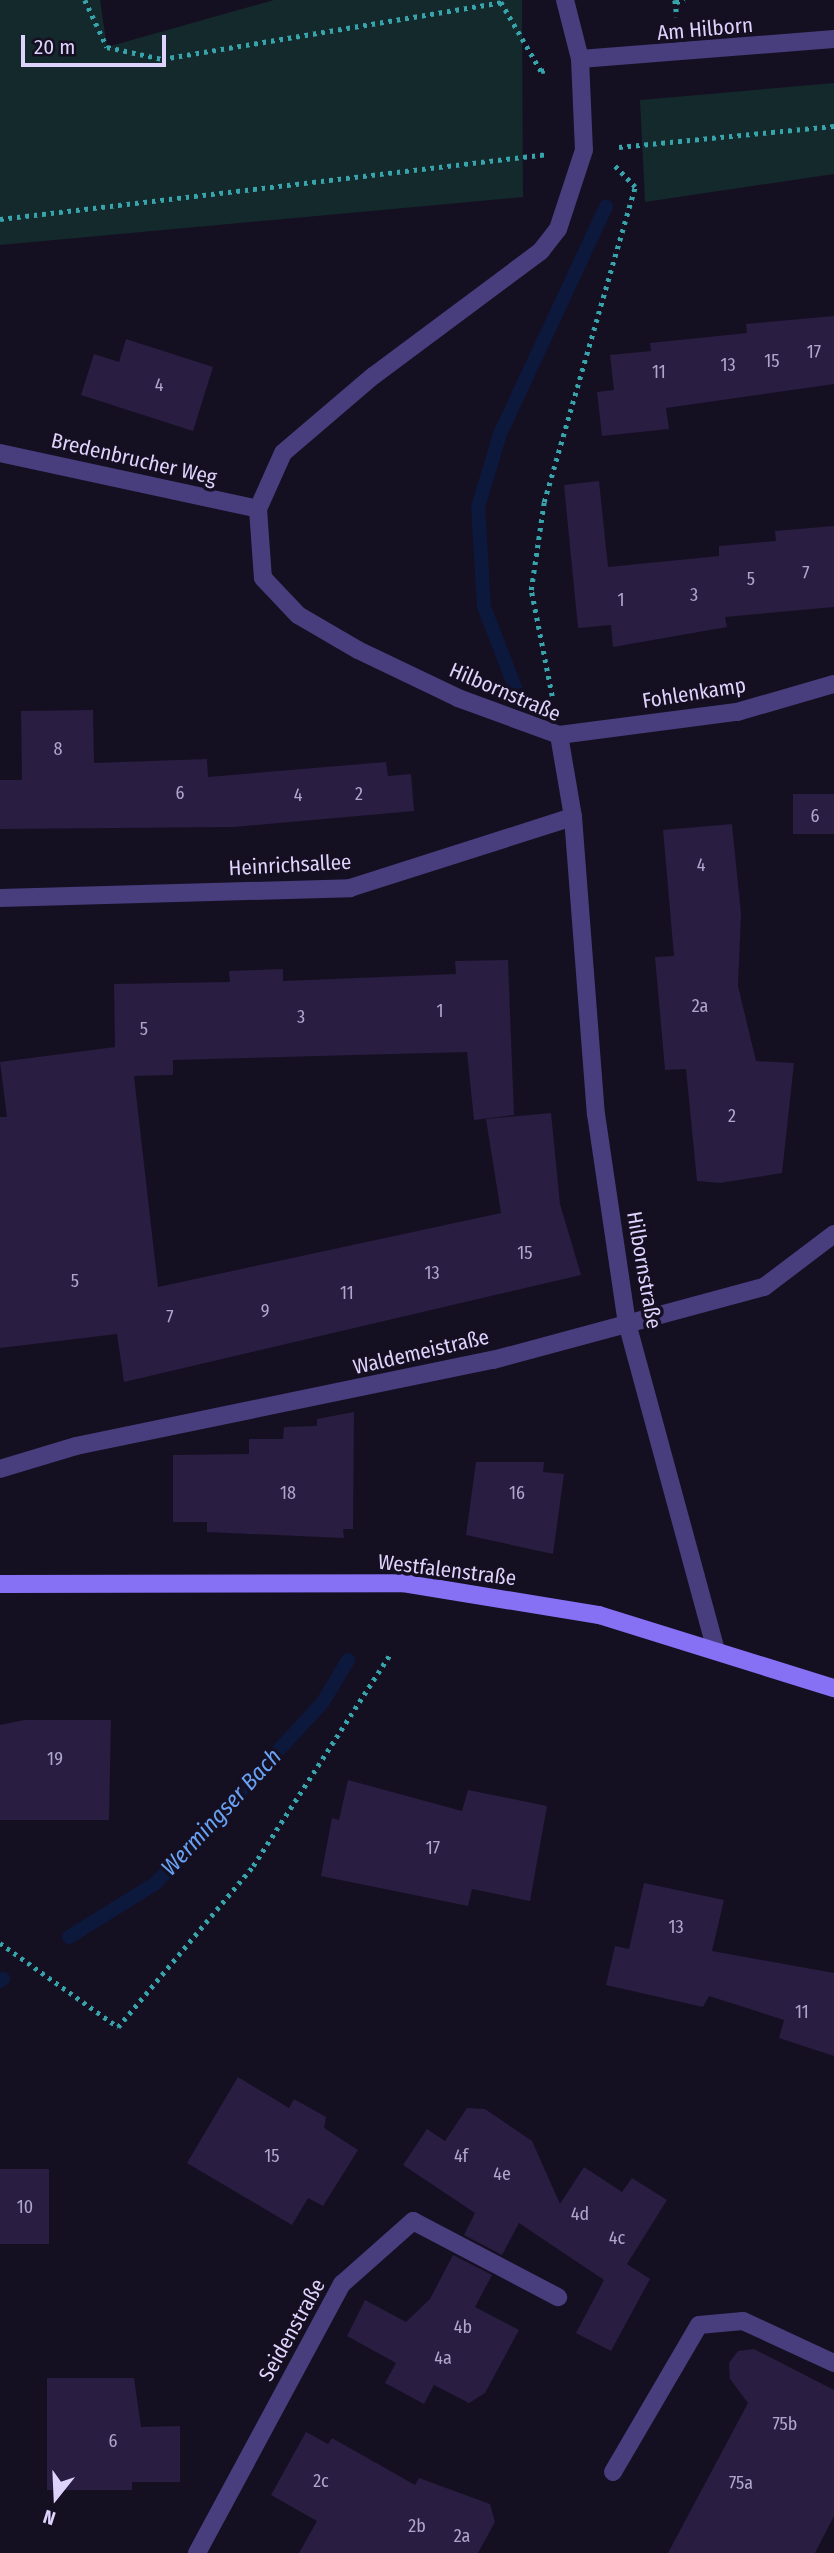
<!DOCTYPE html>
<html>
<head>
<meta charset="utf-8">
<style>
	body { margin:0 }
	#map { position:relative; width:834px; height:2553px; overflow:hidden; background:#150f22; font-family:"Fira Sans Condensed",sans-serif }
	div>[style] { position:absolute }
	.green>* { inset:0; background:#13292b }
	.stream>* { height:14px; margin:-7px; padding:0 7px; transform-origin:7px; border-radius:7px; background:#0d183d }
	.building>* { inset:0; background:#291d41; transform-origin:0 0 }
	.path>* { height:4.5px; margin-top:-2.25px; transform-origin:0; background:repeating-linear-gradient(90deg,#37a4ac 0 3.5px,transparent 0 8.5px) }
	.service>* { height:18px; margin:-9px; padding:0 9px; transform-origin:9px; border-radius:9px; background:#483e7d }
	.minor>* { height:18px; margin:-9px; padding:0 9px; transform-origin:9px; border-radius:9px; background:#483e7d }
	.secondary>* { height:18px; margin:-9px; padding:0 9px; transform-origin:9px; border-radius:9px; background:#8671f5 }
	span { translate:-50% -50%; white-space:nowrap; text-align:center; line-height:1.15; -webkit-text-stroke:7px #150f22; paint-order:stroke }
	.number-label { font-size:18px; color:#b0a6cd }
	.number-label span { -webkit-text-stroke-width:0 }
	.street-label { font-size:21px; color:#ddd3fc }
	.water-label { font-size:23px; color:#68a1f4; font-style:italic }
	.north { position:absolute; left:21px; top:2462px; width:70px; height:70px; -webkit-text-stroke:5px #150f22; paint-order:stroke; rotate:198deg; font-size:19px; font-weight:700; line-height:28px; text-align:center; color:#ddd3fc }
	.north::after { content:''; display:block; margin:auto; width:24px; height:32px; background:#ddd3fc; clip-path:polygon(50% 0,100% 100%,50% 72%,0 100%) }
	.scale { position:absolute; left:21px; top:35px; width:145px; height:32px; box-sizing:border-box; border:4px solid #ddd3fc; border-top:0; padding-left:9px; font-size:21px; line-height:24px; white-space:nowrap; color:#ddd3fc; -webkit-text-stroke:5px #150f22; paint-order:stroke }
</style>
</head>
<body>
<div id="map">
	<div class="green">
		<div style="clip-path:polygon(0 0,100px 0,107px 47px,274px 0,522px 0,523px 197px,0 245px)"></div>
		<div style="clip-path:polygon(834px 83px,834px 174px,645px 202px,640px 100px)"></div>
	</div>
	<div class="stream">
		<div style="left:518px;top:695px;width:94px;rotate:-111.1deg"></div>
		<div style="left:484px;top:607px;width:100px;rotate:-93.4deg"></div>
		<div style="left:478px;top:507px;width:76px;rotate:-73.2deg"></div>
		<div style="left:500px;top:434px;width:251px;rotate:-65deg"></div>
		<div style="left:69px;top:1937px;width:102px;rotate:-31.8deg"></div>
		<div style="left:156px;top:1883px;width:246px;rotate:-47.3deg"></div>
		<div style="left:323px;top:1702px;width:49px;rotate:-59.2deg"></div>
		<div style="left:0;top:1981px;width:4px;rotate:-34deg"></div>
	</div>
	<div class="building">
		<div style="clip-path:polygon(834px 316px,834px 384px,666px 408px,669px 429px,602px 436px,597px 392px,614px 390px,610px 355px,651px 351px,650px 343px,747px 333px,746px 324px)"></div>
		<div style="clip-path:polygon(126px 339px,213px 367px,193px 431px,81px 395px,94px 354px,119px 362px)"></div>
		<div style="clip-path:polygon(599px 481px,608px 567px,719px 556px,719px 546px,776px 541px,775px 531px,834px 526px,834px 607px,725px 617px,727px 627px,613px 647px,611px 625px,578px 628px,564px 485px)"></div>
		<div style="clip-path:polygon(93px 710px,94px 763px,207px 759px,208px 777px,386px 762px,388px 776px,411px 774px,414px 811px,233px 827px,0 829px,0 780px,22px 780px,21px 711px)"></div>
		<div style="left:834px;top:794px;width:40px;height:41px;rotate:90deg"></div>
		<div style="clip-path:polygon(732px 824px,741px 914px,738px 986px,756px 1061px,794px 1063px,782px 1173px,720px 1183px,697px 1181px,686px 1069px,665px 1070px,655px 957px,674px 956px,663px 830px)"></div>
		<div style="clip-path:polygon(508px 960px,514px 1115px,474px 1120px,467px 1052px,173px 1060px,173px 1075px,134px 1076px,158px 1287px,501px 1213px,486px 1119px,551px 1113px,560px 1204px,581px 1275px,124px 1382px,117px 1334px,0 1348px,0 1117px,7px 1117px,0 1062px,115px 1047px,114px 984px,230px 982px,229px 971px,283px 969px,283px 981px,456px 974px,455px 961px)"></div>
		<div style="clip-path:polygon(354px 1412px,353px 1529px,343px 1529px,344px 1538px,207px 1532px,207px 1522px,173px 1522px,173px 1455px,249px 1454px,249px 1439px,283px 1439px,284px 1427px,317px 1426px,317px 1419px)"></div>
		<div style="clip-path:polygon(476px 1462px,544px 1462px,543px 1472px,564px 1474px,553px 1554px,466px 1535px)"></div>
		<div style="clip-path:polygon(24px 1720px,111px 1720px,109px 1820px,0 1820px,0 1725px)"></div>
		<div style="clip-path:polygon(348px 1780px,462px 1811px,468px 1790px,547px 1806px,530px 1901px,472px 1889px,468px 1906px,321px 1876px,332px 1818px,339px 1820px)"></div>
		<div style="clip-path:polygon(644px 1883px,724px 1900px,712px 1951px,834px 1973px,834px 2056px,779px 2038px,784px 2020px,709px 1996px,703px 2007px,606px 1985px,615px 1946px,629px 1949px)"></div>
		<div style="clip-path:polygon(238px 2077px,289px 2108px,294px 2099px,326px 2117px,324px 2128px,358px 2150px,323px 2206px,308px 2198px,292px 2225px,187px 2163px)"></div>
		<div style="clip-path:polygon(467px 2108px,485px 2109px,532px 2141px,560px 2204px,584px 2167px,622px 2192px,632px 2178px,667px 2200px,627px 2264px,650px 2279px,611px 2351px,576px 2333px,604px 2280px,519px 2223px,502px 2255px,464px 2235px,475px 2213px,403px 2165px,427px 2129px,445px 2141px)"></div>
		<div style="left:0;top:2169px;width:49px;height:75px"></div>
		<div style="clip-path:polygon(453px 2255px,492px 2275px,475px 2307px,519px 2330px,485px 2393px,469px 2403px,434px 2385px,424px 2404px,385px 2383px,396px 2363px,347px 2336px,365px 2300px,406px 2322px,430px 2299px)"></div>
		<div style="clip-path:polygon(754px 2349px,834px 2390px,834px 2516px,815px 2553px,668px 2553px,748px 2403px,730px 2379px,729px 2363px,738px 2351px)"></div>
		<div style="clip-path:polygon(47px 2378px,134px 2378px,141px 2427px,180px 2426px,180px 2482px,132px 2482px,132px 2490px,47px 2490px)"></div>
		<div style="clip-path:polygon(306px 2432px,328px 2444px,332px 2438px,415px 2485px,419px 2478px,490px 2504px,495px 2522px,478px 2553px,299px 2553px,317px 2521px,271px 2495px)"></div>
	</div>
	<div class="path">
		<div style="left:85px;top:0;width:52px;rotate:64.9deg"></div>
		<div style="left:107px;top:47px;width:56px;rotate:12.3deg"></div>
		<div style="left:162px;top:59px;width:344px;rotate:-9.5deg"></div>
		<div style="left:501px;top:2px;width:80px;rotate:59.9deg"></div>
		<div style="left:541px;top:71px;width:6px;rotate:-9deg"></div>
		<div style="left:675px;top:0;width:17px;rotate:83deg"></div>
		<div style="left:676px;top:2px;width:9px;rotate:-13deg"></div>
		<div style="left:619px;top:147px;width:216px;rotate:-5.6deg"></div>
		<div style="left:0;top:219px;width:552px;rotate:-6.76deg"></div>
		<div style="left:552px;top:696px;width:108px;rotate:-101.2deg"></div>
		<div style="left:531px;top:590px;width:89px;rotate:-81.6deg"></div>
		<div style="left:544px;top:502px;width:328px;rotate:-73.9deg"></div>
		<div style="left:635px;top:187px;width:32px;rotate:-134deg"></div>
		<div style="left:0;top:1943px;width:145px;rotate:35.4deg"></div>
		<div style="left:118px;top:2027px;width:210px;rotate:-50deg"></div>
		<div style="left:253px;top:1866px;width:252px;rotate:-57.1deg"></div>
	</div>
	<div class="service">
		<div style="left:613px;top:2472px;width:170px;rotate:-59.7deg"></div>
		<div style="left:699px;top:2325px;width:44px;rotate:-5.2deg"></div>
		<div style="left:743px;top:2321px;width:100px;rotate:24.8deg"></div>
	</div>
	<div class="minor">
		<div style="left:565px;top:0;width:61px;rotate:75.7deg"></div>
		<div style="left:580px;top:59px;width:91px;rotate:87.5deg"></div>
		<div style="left:584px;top:150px;width:83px;rotate:108.2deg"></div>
		<div style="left:558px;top:229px;width:28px;rotate:128deg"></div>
		<div style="left:541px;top:251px;width:209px;rotate:143.3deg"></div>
		<div style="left:373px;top:376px;width:118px;rotate:139.5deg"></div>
		<div style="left:283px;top:453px;width:61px;rotate:114.1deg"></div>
		<div style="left:258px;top:509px;width:69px;rotate:85.9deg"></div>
		<div style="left:263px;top:578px;width:51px;rotate:46.6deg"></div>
		<div style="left:298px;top:615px;width:69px;rotate:30.3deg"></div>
		<div style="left:358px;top:650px;width:111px;rotate:25.6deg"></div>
		<div style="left:458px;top:698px;width:108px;rotate:20.1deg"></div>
		<div style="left:559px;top:735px;width:179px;rotate:-7.4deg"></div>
		<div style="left:737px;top:712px;width:101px;rotate:-16.1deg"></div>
		<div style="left:580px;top:59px;width:255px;rotate:-4.5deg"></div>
		<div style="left:0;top:453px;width:264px;rotate:12.2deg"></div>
		<div style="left:559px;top:735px;width:83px;rotate:80.3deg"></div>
		<div style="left:573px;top:817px;width:298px;rotate:85.6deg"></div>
		<div style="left:596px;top:1114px;width:211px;rotate:81.6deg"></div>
		<div style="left:627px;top:1323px;width:337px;rotate:74.8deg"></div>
		<div style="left:0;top:898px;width:350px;rotate:-1.6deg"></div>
		<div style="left:350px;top:888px;width:234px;rotate:-17.7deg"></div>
		<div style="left:0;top:1469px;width:79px;rotate:-16.8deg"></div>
		<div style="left:76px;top:1446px;width:426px;rotate:-11.7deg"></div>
		<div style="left:493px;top:1360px;width:281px;rotate:-15.1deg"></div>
		<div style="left:764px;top:1287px;width:88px;rotate:-37.1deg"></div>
		<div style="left:197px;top:2553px;width:306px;rotate:-61.7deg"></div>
		<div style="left:342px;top:2284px;width:95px;rotate:-41.6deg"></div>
		<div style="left:413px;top:2221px;width:164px;rotate:27.7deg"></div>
	</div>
	<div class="secondary">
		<div style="left:0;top:1584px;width:403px;rotate:-0.1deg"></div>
		<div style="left:403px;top:1583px;width:199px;rotate:9.3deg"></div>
		<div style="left:599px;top:1615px;width:246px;rotate:17.3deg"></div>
	</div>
	<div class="number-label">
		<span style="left:814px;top:352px">17</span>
		<span style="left:772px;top:361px">15</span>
		<span style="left:728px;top:365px">13</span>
		<span style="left:659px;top:372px">11</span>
		<span style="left:159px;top:385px">4</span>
		<span style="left:806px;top:573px">7</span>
		<span style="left:751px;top:579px">5</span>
		<span style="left:694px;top:595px">3</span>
		<span style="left:621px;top:600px">1</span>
		<span style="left:58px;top:749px">8</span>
		<span style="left:180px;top:793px">6</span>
		<span style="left:359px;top:794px">2</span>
		<span style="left:298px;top:795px">4</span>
		<span style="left:815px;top:816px">6</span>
		<span style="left:701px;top:865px">4</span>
		<span style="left:700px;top:1006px">2a</span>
		<span style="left:440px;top:1011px">1</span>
		<span style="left:301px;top:1017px">3</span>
		<span style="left:144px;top:1029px">5</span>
		<span style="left:732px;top:1116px">2</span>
		<span style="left:525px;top:1253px">15</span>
		<span style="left:432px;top:1273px">13</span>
		<span style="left:75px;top:1281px">5</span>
		<span style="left:347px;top:1293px">11</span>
		<span style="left:265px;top:1311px">9</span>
		<span style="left:170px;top:1317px">7</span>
		<span style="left:288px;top:1493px">18</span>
		<span style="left:517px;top:1493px">16</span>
		<span style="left:55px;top:1759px">19</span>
		<span style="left:433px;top:1848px">17</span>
		<span style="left:676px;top:1927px">13</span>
		<span style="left:802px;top:2012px">11</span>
		<span style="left:272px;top:2156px">15</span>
		<span style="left:461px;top:2156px">4f</span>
		<span style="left:502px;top:2174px">4e</span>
		<span style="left:25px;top:2207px">10</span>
		<span style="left:580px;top:2214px">4d</span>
		<span style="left:617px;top:2238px">4c</span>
		<span style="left:463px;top:2327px">4b</span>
		<span style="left:443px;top:2358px">4a</span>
		<span style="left:785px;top:2424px">75b</span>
		<span style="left:113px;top:2441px">6</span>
		<span style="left:321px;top:2481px">2c</span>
		<span style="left:741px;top:2483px">75a</span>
		<span style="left:417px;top:2526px">2b</span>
		<span style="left:462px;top:2536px">2a</span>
	</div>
	<div class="street-label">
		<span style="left:705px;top:29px;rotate:-5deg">Am Hilborn</span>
		<span style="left:134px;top:459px;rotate:13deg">Bredenbrucher Weg</span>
		<span style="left:505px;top:692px;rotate:23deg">Hilbornstraße</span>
		<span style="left:694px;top:693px;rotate:-9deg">Fohlenkamp</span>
		<span style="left:290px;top:865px;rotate:-3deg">Heinrichsallee</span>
		<span style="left:644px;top:1270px;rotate:80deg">Hilbornstraße</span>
		<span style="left:421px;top:1352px;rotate:-13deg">Waldemeistraße</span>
		<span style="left:447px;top:1570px;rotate:7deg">Westfalenstraße</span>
		<span style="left:292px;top:2330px;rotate:-61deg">Seidenstraße</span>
	</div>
	<div class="water-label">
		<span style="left:221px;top:1812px;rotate:-47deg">Wermingser Bach</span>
	</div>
	<div class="north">N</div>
	<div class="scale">20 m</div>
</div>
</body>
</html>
